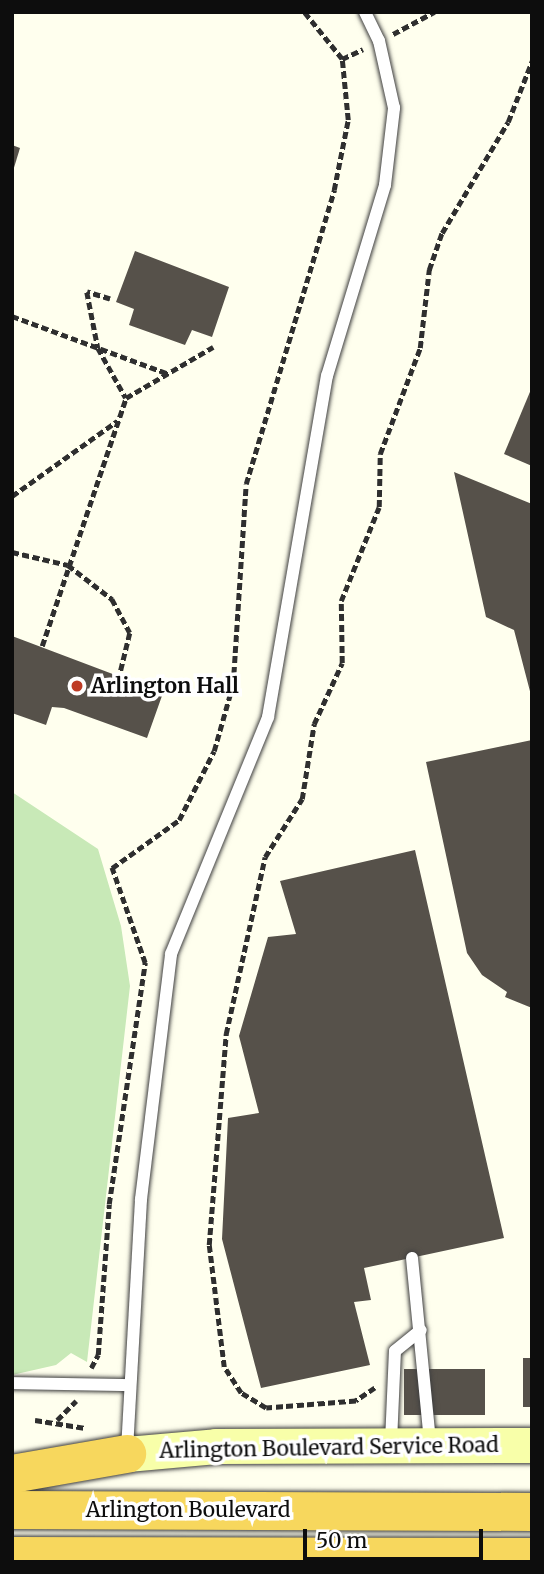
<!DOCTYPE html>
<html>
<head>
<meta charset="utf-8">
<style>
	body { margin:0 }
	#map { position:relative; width:544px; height:1574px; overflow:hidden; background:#ffe; font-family:Merriweather,serif }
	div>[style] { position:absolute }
	.green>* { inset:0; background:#c8e9b7 }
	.building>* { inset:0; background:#56514a; transform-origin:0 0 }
	.path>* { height:4.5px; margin-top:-2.25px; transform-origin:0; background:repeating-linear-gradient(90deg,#2f2f2f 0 7px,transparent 0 10.5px) }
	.roads { filter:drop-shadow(0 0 2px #404040) drop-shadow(0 0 2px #404040) }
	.service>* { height:12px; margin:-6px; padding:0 6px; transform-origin:6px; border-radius:6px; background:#fff }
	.secondary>* { height:35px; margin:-17.5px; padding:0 17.5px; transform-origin:17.5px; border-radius:17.5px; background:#f8ffa9 }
	.trunk>* { height:38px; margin:-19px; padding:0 19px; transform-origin:19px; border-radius:19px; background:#f7d75d }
	.dots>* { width:19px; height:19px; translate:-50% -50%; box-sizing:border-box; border:4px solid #fff; border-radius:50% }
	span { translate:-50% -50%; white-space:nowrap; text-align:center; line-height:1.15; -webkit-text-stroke:7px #fff; paint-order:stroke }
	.poi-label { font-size:21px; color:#0d0d0d; font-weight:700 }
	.left { translate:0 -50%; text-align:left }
	.street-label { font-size:21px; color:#0d0d0d }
	.frame { position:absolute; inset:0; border:14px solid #0d0d0d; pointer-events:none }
	.scale { position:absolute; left:303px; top:1529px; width:180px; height:32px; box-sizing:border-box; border:4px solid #0d0d0d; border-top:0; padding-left:9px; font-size:21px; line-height:24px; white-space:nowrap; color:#0d0d0d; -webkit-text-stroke:5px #fff; paint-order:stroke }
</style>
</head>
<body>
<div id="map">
	<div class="green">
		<div style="clip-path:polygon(12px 792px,98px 849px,121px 926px,130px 986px,87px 1362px,71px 1353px,56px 1365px,12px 1375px)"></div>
	</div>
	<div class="building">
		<div style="clip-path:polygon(12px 145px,20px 148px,13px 171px,12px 171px)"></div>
		<div style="clip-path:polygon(135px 251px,229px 287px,212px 337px,192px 330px,185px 345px,129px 325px,134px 309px,116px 302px)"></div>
		<div style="clip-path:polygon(532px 387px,532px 466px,504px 454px)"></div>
		<div style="clip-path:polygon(454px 472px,532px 504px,532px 699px,514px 630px,486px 617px)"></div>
		<div style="clip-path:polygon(12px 636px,163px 693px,147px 738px,64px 708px,52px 707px,46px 725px,12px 713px)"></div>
		<div style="clip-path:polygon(532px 740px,532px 1008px,505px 997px,507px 992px,482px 975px,467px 953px,426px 762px)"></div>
		<div style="clip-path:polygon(415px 850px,504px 1238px,364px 1268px,371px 1300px,354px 1302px,370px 1365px,261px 1388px,222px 1239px,228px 1118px,259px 1113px,239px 1036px,268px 937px,296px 934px,280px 881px)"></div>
		<div style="left:523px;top:1358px;width:9px;height:49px"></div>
		<div style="left:404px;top:1369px;width:81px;height:46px"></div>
	</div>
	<div class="path">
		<div style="left:393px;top:34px;width:47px;rotate:-28.2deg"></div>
		<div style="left:342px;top:59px;width:23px;rotate:-25deg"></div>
		<div style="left:110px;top:299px;width:24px;rotate:-163deg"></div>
		<div style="left:87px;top:292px;width:57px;rotate:78.9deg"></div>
		<div style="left:98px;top:348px;width:57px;rotate:60.8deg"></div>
		<div style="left:12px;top:316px;width:167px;rotate:20.3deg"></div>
		<div style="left:12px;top:496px;width:129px;rotate:-35.5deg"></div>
		<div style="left:12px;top:552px;width:57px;rotate:13.1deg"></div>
		<div style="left:68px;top:565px;width:56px;rotate:37.7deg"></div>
		<div style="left:112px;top:599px;width:38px;rotate:62deg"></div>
		<div style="left:130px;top:633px;width:46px;rotate:103.7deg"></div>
		<div style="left:42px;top:646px;width:262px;rotate:-71.3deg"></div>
		<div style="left:126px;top:398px;width:101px;rotate:-30.4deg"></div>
		<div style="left:91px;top:1368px;width:15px;rotate:-62deg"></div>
		<div style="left:98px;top:1355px;width:151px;rotate:-85.8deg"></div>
		<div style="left:109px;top:1204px;width:244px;rotate:-81.5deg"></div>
		<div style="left:145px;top:963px;width:101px;rotate:-109.2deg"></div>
		<div style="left:112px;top:868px;width:82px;rotate:-35.6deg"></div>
		<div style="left:179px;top:820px;width:77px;rotate:-63.1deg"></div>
		<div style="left:214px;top:751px;width:70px;rotate:-74.2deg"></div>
		<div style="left:233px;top:684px;width:200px;rotate:-86.3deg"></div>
		<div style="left:246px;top:484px;width:307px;rotate:-73.3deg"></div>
		<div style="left:334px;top:190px;width:71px;rotate:-78.7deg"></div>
		<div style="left:348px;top:120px;width:61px;rotate:-95.6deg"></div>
		<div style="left:342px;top:59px;width:60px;rotate:-129deg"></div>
		<div style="left:375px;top:1388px;width:23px;rotate:146deg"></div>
		<div style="left:356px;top:1401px;width:90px;rotate:175.6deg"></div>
		<div style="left:266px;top:1408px;width:29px;rotate:-149deg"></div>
		<div style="left:241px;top:1393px;width:31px;rotate:-123deg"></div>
		<div style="left:224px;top:1367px;width:123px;rotate:-97deg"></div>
		<div style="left:209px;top:1245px;width:212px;rotate:-85.4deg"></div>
		<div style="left:226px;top:1034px;width:181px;rotate:-77.6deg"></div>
		<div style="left:265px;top:857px;width:69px;rotate:-57.5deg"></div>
		<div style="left:302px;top:799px;width:76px;rotate:-80.9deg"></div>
		<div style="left:314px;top:724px;width:67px;rotate:-65.3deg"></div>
		<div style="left:342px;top:663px;width:62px;rotate:-90.9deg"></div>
		<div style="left:341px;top:601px;width:101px;rotate:-68deg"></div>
		<div style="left:379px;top:507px;width:53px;rotate:-88.9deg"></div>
		<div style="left:380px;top:454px;width:113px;rotate:-69.3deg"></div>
		<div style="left:420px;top:348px;width:79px;rotate:-83.4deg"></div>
		<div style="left:429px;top:270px;width:39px;rotate:-71deg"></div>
		<div style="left:442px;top:233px;width:129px;rotate:-59.3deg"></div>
		<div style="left:508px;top:122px;width:66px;rotate:-68.5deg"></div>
		<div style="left:35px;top:1420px;width:51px;rotate:9.1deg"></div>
		<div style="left:57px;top:1420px;width:27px;rotate:-45deg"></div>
	</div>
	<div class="roads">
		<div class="service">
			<div style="left:412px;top:1258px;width:185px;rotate:84.4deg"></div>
			<div style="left:12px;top:1383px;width:118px;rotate:1deg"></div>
			<div style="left:391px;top:1442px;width:91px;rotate:-87.5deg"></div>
			<div style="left:395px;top:1351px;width:33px;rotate:-39deg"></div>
			<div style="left:127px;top:1450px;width:251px;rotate:-86.8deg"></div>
			<div style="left:141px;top:1199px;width:247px;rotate:-83deg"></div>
			<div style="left:171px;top:954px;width:256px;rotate:-67.7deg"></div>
			<div style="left:268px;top:717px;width:346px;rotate:-80.2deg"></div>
			<div style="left:327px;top:376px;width:200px;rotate:-73.1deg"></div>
			<div style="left:385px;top:185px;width:78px;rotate:-83.3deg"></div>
			<div style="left:394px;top:108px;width:69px;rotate:-102.6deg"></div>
			<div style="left:379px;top:41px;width:32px;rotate:-116deg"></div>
		</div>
		<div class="secondary">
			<div style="left:127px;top:1454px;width:89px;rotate:-5.1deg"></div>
			<div style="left:216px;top:1446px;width:316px;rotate:-0.2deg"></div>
		</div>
		<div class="trunk">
			<div style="left:12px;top:1474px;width:117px;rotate:-9.9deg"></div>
			<div style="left:12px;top:1510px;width:520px;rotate:0.22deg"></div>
			<div style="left:12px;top:1556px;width:520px;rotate:0.11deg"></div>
		</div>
	</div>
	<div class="dots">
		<div style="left:77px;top:686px;background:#be3b25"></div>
	</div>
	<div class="poi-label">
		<span class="left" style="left:91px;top:686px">Arlington Hall</span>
	</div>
	<div class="street-label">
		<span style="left:329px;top:1448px;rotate:-1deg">Arlington Boulevard Service Road</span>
		<span style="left:188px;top:1510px">Arlington Boulevard</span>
	</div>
	<div class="frame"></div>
	<div class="scale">50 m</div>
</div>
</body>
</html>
